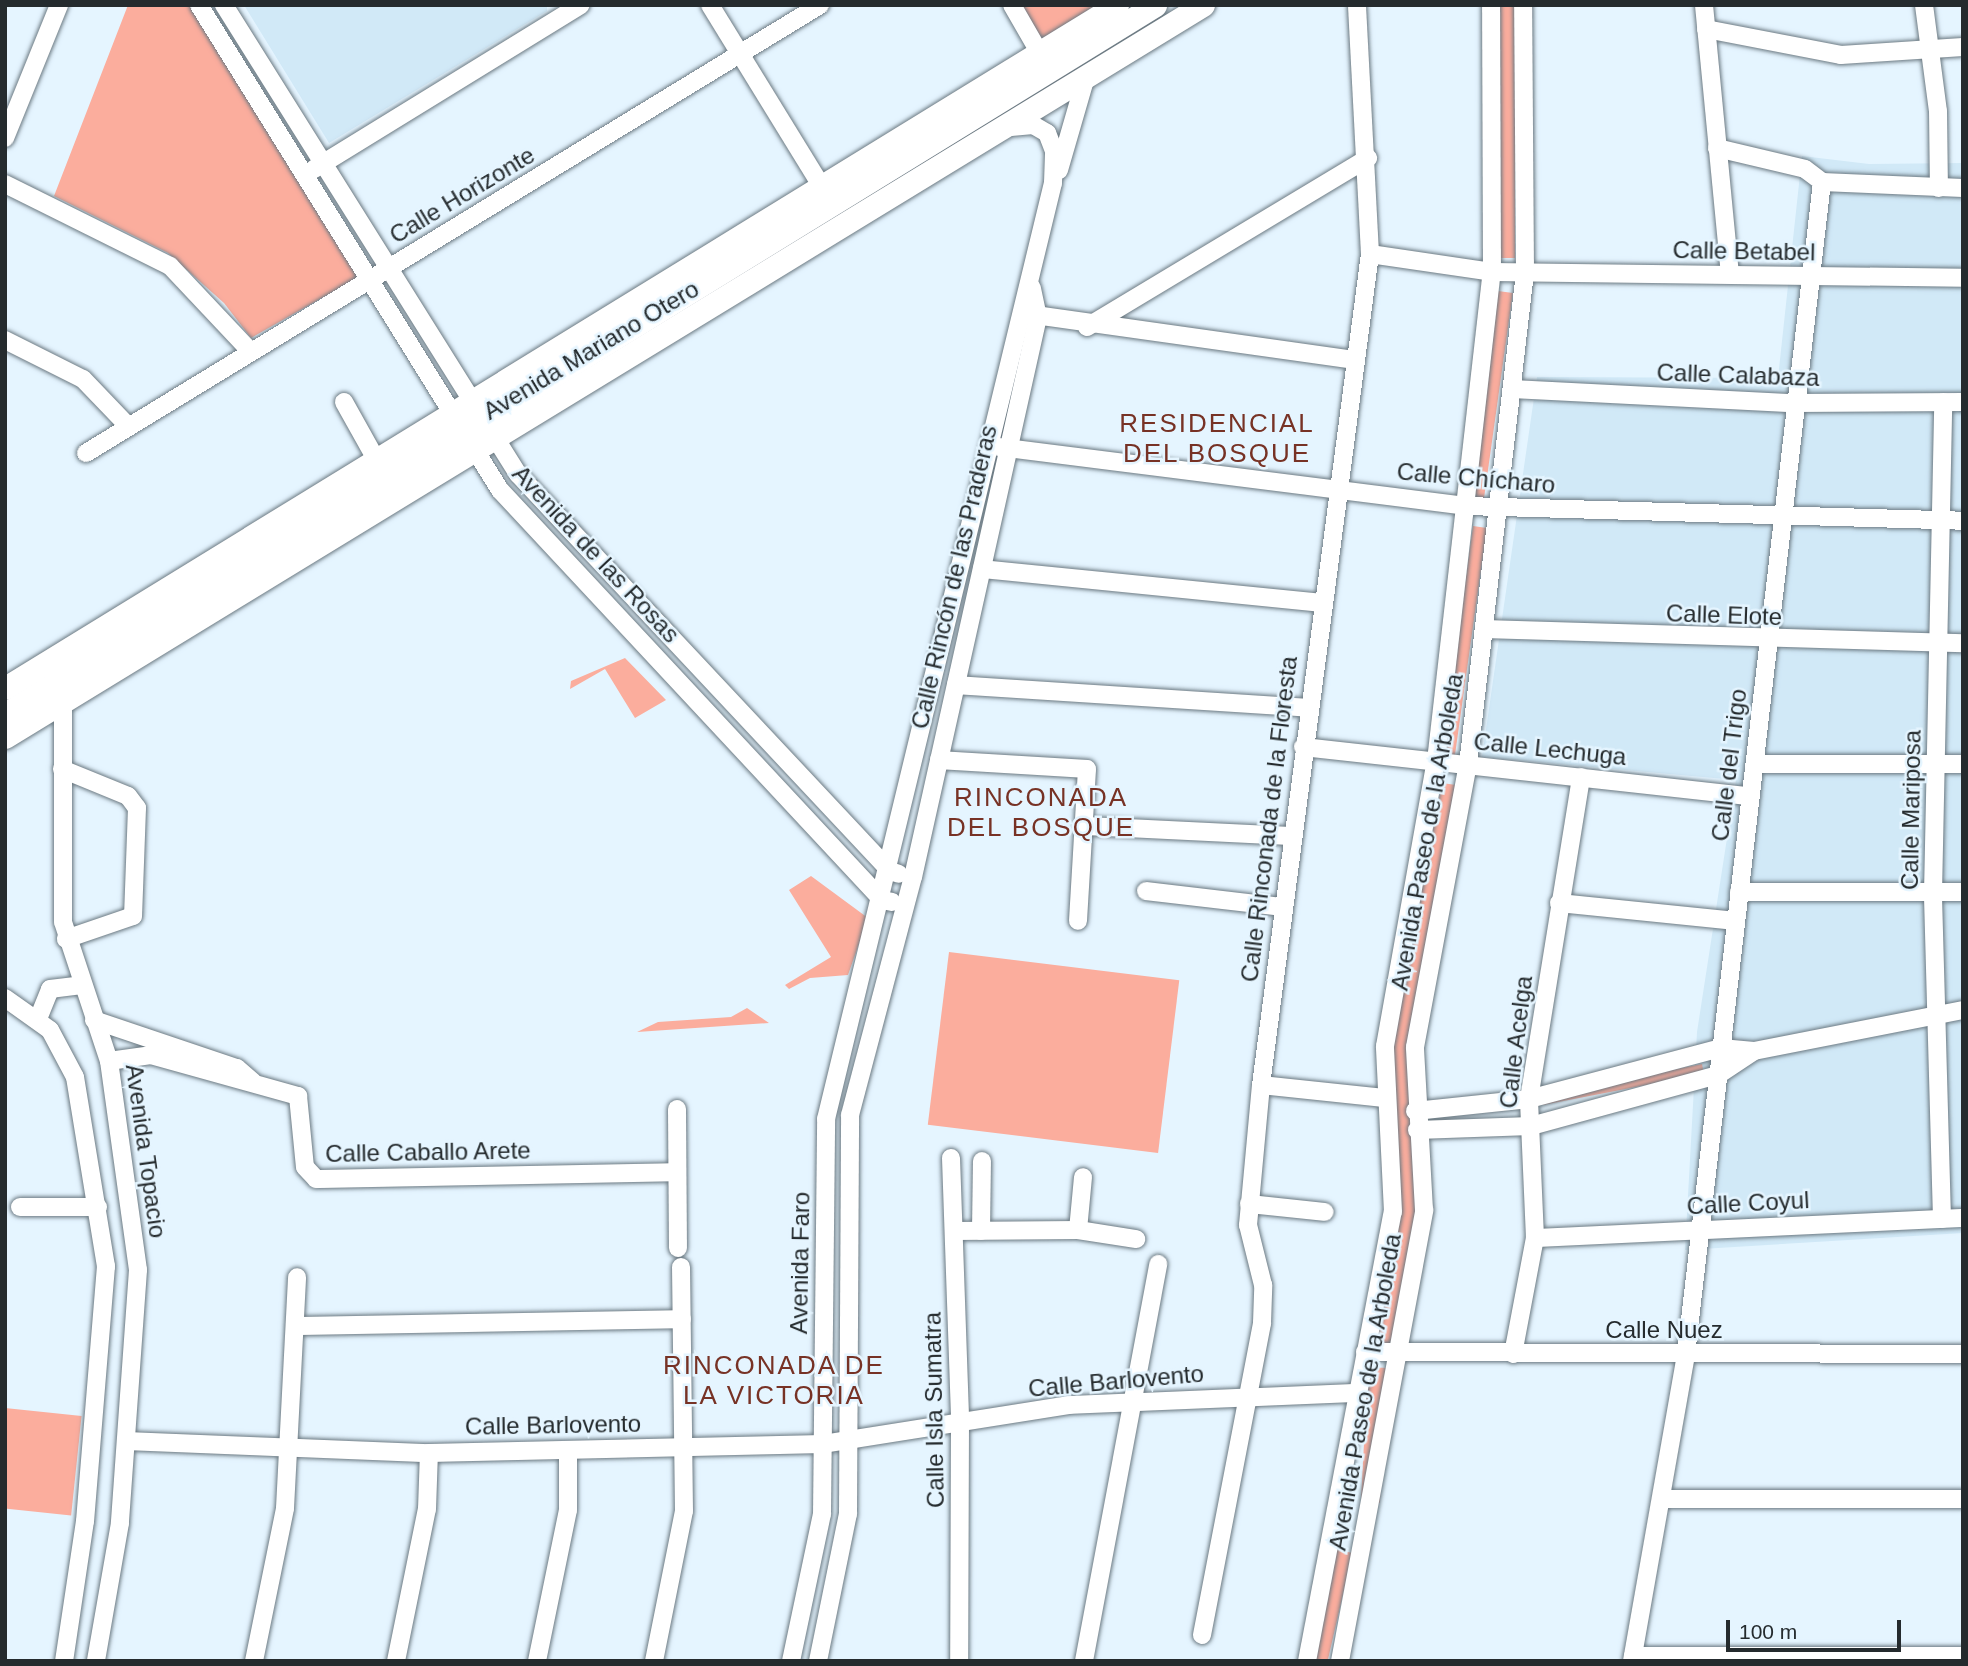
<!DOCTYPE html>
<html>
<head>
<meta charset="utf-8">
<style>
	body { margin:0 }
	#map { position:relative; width:1968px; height:1666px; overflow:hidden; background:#e5f5ff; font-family:Helvetica,sans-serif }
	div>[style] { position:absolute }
	.built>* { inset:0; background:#d1e9f7 }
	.green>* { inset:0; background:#fbad9d; transform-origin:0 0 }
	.roads { filter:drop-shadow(0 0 2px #6b7982) drop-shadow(0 0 2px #6b7982) }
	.minor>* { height:18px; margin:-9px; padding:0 9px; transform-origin:9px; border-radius:9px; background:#fff }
	.major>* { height:23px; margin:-11.5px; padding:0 11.5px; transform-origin:11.5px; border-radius:11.5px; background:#fff }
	span { translate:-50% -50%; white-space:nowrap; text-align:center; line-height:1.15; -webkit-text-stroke:5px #e5f5ff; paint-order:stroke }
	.street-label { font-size:24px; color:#252b2e }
	.neighbourhood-label { font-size:26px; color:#773225; letter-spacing:2px }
	.frame { position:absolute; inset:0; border:7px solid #252b2e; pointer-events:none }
	.scale { position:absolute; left:1726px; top:1620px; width:175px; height:32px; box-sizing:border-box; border:4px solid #252b2e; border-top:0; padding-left:9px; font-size:21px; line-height:24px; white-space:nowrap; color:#252b2e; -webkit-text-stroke:5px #e5f5ff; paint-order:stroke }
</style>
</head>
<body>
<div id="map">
	<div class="built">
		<div style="clip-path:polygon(244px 5px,547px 5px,547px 11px,329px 143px)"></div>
		<div style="clip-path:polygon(1802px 156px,1869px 164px,1963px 163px,1963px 1233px,1685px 1250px,1697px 1032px,1736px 780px,1482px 757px,1537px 377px,1778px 378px)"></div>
	</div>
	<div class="green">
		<div style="clip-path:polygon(128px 5px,189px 5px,359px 277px,251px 338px,224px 303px,168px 253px,54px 196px)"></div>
		<div style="clip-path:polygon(1022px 5px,1105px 5px,1044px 44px)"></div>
		<div style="left:1515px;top:6px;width:252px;height:16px;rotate:90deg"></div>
		<div style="left:1498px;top:291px;width:15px;height:208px;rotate:8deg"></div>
		<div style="left:1473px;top:526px;width:14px;height:230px;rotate:8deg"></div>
		<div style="clip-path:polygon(625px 658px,666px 700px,635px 718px,605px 669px,570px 689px,571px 681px)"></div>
		<div style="clip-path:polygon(1442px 783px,1456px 785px,1407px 1062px,1418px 1212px,1392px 1345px,1373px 1345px,1399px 1212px,1390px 1052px)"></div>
		<div style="clip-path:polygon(811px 876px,868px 918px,848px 975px,810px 978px,789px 989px,785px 985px,831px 957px,789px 890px)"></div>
		<div style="left:949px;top:952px;width:232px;height:174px;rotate:7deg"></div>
		<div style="clip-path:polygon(747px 1008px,769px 1023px,637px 1032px,658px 1022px,731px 1017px)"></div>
		<div style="left:1702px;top:1064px;width:10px;height:164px;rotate:79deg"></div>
		<div style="left:1368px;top:1367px;width:19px;height:135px;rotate:3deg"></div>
		<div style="left:5px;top:1408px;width:77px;height:100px;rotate:6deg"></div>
		<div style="left:1335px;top:1549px;width:18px;height:114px;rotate:13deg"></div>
	</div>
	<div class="roads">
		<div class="minor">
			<div style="left:199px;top:5px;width:571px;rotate:58.18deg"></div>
			<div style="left:500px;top:490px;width:560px;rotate:47.02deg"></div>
			<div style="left:882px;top:900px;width:10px;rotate:11deg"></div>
			<div style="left:224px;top:5px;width:554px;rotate:57.92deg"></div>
			<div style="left:518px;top:474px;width:544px;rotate:46.86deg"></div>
			<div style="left:890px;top:871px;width:9px;rotate:18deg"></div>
			<div style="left:710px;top:5px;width:210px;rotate:58.4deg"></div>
			<div style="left:1012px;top:5px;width:54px;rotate:60.1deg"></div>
			<div style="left:1704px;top:5px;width:271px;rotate:84.5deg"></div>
			<div style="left:1924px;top:5px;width:107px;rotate:82.5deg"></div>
			<div style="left:1938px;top:111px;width:77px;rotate:89.3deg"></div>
			<div style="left:1706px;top:29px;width:137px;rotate:10.9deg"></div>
			<div style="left:1841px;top:55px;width:122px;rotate:-3.8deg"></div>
			<div style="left:5px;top:138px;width:144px;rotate:-67.9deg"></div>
			<div style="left:1717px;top:148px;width:90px;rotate:13.4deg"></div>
			<div style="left:1805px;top:169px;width:21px;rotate:37deg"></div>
			<div style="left:1822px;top:182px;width:141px;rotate:2.4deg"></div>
			<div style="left:314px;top:169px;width:313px;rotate:-31.6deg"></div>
			<div style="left:1059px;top:170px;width:94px;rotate:-73.9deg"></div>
			<div style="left:5px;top:184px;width:184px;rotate:26.4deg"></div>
			<div style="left:170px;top:266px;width:118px;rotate:46.7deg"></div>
			<div style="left:1370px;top:254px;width:123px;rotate:8.4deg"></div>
			<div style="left:1492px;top:272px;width:471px;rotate:0.7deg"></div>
			<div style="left:1028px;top:314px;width:329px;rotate:8deg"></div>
			<div style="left:1087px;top:327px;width:328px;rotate:-31deg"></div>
			<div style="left:5px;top:340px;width:87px;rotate:26.6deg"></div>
			<div style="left:83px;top:379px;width:66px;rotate:46.2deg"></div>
			<div style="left:1512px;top:389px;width:281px;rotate:2.9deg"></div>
			<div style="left:1793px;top:403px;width:170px;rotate:-0.3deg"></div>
			<div style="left:344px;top:402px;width:68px;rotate:60.8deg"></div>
			<div style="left:999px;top:447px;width:471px;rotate:7.2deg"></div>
			<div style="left:1466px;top:506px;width:497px;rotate:1.7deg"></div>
			<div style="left:86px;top:453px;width:860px;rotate:-31.4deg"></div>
			<div style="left:982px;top:569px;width:341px;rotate:5.7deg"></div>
			<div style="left:1484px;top:629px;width:479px;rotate:1.7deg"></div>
			<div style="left:956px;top:685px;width:353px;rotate:3.7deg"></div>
			<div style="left:63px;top:693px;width:229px;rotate:90deg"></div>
			<div style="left:63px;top:922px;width:146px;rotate:71.7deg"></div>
			<div style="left:109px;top:1061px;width:211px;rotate:82.1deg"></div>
			<div style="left:138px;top:1270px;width:254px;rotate:94.1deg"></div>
			<div style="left:120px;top:1523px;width:140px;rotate:99.9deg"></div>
			<div style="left:1303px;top:747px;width:450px;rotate:6.3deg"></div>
			<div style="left:939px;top:760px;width:148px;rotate:3.5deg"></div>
			<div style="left:1087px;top:769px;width:152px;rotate:93.4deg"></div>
			<div style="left:1755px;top:764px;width:208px"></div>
			<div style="left:62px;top:769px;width:71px;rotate:22.2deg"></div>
			<div style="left:128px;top:796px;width:15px;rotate:53deg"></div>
			<div style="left:137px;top:808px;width:108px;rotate:92.1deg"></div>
			<div style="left:133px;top:916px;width:71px;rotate:161.1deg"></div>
			<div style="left:1085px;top:826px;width:207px;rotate:2.8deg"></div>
			<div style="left:1146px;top:891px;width:138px;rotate:6.7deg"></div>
			<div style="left:1739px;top:892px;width:224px"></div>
			<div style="left:1559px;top:903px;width:178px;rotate:5.8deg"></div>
			<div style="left:5px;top:998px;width:55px;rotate:35.4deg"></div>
			<div style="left:50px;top:1030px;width:53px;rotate:62deg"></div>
			<div style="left:75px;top:1077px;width:192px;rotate:80.7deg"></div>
			<div style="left:106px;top:1266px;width:256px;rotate:94.7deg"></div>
			<div style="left:85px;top:1521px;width:142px;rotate:98.5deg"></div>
			<div style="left:38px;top:1019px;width:32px;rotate:-68deg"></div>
			<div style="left:50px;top:989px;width:32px;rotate:-7deg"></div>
			<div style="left:94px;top:1020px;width:151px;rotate:18.6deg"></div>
			<div style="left:237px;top:1068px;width:21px;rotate:41deg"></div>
			<div style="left:109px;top:1061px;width:42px;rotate:-8.1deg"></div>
			<div style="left:151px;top:1055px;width:153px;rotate:15.6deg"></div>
			<div style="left:298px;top:1096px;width:71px;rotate:84.4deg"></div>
			<div style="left:305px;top:1167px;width:16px;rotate:47deg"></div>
			<div style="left:316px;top:1179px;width:361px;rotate:-1.1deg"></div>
			<div style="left:1261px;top:1085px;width:124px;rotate:6deg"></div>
			<div style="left:677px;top:1109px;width:139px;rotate:89.6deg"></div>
			<div style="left:1415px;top:1111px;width:115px;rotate:-6deg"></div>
			<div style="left:1529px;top:1099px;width:199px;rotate:-14.9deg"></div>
			<div style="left:1721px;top:1048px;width:33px;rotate:5deg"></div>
			<div style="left:1754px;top:1051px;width:213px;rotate:-11.1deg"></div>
			<div style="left:1417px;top:1130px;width:114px;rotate:-2deg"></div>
			<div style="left:1531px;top:1126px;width:194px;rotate:-15.3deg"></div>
			<div style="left:1718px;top:1075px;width:43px;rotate:-33.7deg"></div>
			<div style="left:951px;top:1158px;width:264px;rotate:88deg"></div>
			<div style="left:960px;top:1422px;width:239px;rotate:90.2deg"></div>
			<div style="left:1249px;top:1204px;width:76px;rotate:6deg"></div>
			<div style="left:20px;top:1207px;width:78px"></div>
			<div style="left:1942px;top:1219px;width:326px;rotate:-91.6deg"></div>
			<div style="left:1933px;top:893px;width:491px;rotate:-88.8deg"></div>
			<div style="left:1078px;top:1230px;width:53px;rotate:-84.6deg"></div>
			<div style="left:954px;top:1231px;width:124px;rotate:-0.5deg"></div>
			<div style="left:1078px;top:1230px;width:59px;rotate:8.8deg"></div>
			<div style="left:981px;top:1231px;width:70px;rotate:-89.2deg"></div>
			<div style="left:1535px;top:1238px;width:428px;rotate:-2.7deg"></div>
			<div style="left:295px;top:1326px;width:387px;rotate:-1deg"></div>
			<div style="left:1365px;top:1352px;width:598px;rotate:0.19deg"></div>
			<div style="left:1513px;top:1354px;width:118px;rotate:-79.3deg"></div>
			<div style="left:1535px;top:1238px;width:139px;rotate:-92.5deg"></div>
			<div style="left:1529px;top:1099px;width:326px;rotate:-80.8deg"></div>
			<div style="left:126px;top:1441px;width:303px;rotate:2.3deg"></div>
			<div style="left:429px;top:1453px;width:394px;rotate:-1.3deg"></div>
			<div style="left:823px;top:1444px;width:249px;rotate:-9deg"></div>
			<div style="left:1069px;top:1405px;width:288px;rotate:-2.4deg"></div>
			<div style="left:1662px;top:1499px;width:301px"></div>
			<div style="left:1202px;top:1635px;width:318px;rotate:-79.1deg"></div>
			<div style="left:1262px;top:1323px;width:38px;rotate:-88deg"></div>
			<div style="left:1263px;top:1285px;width:62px;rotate:-104deg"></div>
			<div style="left:1248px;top:1225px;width:141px;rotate:-84.7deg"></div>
			<div style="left:1261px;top:1085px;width:838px;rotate:-82.53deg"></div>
			<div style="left:1370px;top:254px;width:249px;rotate:-93deg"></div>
			<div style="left:1633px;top:1656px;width:330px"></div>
			<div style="left:254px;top:1661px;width:156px;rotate:-78.5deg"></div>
			<div style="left:285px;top:1508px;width:231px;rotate:-87deg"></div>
			<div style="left:396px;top:1661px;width:155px;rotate:-78.5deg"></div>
			<div style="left:427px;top:1509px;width:56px;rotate:-88deg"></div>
			<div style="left:537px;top:1661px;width:154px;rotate:-78.4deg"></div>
			<div style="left:568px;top:1510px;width:60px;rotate:-90deg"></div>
			<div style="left:654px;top:1661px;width:153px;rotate:-78.7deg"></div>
			<div style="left:684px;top:1511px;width:244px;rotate:-90.7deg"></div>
			<div style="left:791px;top:1661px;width:150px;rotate:-78.1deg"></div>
			<div style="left:822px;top:1514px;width:395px;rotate:-89.4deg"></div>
			<div style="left:826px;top:1119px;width:963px;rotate:-76.37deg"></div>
			<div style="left:1053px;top:183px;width:32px;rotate:-88deg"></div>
			<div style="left:1054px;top:151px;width:19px;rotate:-111deg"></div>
			<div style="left:1047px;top:133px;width:16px;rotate:-150deg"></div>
			<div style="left:1033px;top:125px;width:25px;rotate:175deg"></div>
			<div style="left:818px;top:1661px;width:150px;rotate:-78.5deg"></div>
			<div style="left:848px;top:1514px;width:399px;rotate:-89.7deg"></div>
			<div style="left:850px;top:1115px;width:246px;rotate:-75.2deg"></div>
			<div style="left:913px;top:877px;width:574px;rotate:-77.42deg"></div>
			<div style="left:1038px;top:317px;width:30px;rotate:-102deg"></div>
			<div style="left:1084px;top:1661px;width:404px;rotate:-79.4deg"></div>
			<div style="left:1307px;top:1661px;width:457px;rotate:-79.2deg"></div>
			<div style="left:1393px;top:1212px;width:166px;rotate:-92.8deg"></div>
			<div style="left:1385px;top:1046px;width:290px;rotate:-79.9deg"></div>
			<div style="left:1436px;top:761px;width:492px;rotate:-83.5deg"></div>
			<div style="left:1492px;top:272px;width:267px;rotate:-90.2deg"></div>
			<div style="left:1340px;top:1661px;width:459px;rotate:-79.4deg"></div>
			<div style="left:1424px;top:1210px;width:163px;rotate:-93.2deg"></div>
			<div style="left:1415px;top:1047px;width:287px;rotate:-79.4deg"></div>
			<div style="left:1468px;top:765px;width:495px;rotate:-83.4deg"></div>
			<div style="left:1525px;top:273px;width:268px;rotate:-90.4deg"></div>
			<div style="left:1632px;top:1661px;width:312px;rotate:-80deg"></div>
			<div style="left:1686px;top:1354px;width:1180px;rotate:-83.38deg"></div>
		</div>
		<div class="major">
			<div style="left:5px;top:688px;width:1305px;rotate:-31.56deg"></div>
			<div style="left:5px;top:714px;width:1351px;rotate:-31.65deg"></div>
			<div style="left:5px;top:737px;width:1404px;rotate:-31.43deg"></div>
		</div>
	</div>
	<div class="street-label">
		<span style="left:462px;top:195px;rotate:-31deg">Calle Horizonte</span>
		<span style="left:1744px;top:251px;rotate:1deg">Calle Betabel</span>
		<span style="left:591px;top:350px;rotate:-31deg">Avenida Mariano Otero</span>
		<span style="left:1738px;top:375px;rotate:2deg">Calle Calabaza</span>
		<span style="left:1476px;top:478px;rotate:5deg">Calle Chícharo</span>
		<span style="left:596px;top:554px;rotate:47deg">Avenida de las Rosas</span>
		<span style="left:954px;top:577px;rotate:-77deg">Calle Rincón de las Praderas</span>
		<span style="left:1724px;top:615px;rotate:2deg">Calle Elote</span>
		<span style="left:1550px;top:749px;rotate:6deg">Calle Lechuga</span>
		<span style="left:1729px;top:765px;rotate:-83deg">Calle del Trigo</span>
		<span style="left:1911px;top:810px;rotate:-89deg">Calle Mariposa</span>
		<span style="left:1269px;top:819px;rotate:-83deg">Calle Rinconada de la Floresta</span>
		<span style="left:1427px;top:832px;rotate:-80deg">Avenida Paseo de la Arboleda</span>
		<span style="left:1516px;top:1042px;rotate:-83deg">Calle Acelga</span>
		<span style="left:146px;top:1151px;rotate:82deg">Avenida Topacio</span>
		<span style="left:428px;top:1152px;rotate:-1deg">Calle Caballo Arete</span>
		<span style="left:1748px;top:1203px;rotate:-3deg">Calle Coyul</span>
		<span style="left:800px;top:1263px;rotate:-89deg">Avenida Faro</span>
		<span style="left:1664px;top:1330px">Calle Nuez</span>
		<span style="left:1116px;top:1381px;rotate:-5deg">Calle Barlovento</span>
		<span style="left:1365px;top:1392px;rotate:-80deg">Avenida Paseo de la Arboleda</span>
		<span style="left:934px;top:1410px;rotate:-91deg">Calle Isla Sumatra</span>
		<span style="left:553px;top:1425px;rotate:-1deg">Calle Barlovento</span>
	</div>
	<div class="neighbourhood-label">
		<span style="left:1217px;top:439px">RESIDENCIAL<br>DEL BOSQUE</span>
		<span style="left:1041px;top:813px">RINCONADA<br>DEL BOSQUE</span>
		<span style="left:774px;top:1381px">RINCONADA DE<br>LA VICTORIA</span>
	</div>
	<div class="frame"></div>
	<div class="scale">100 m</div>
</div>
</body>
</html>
